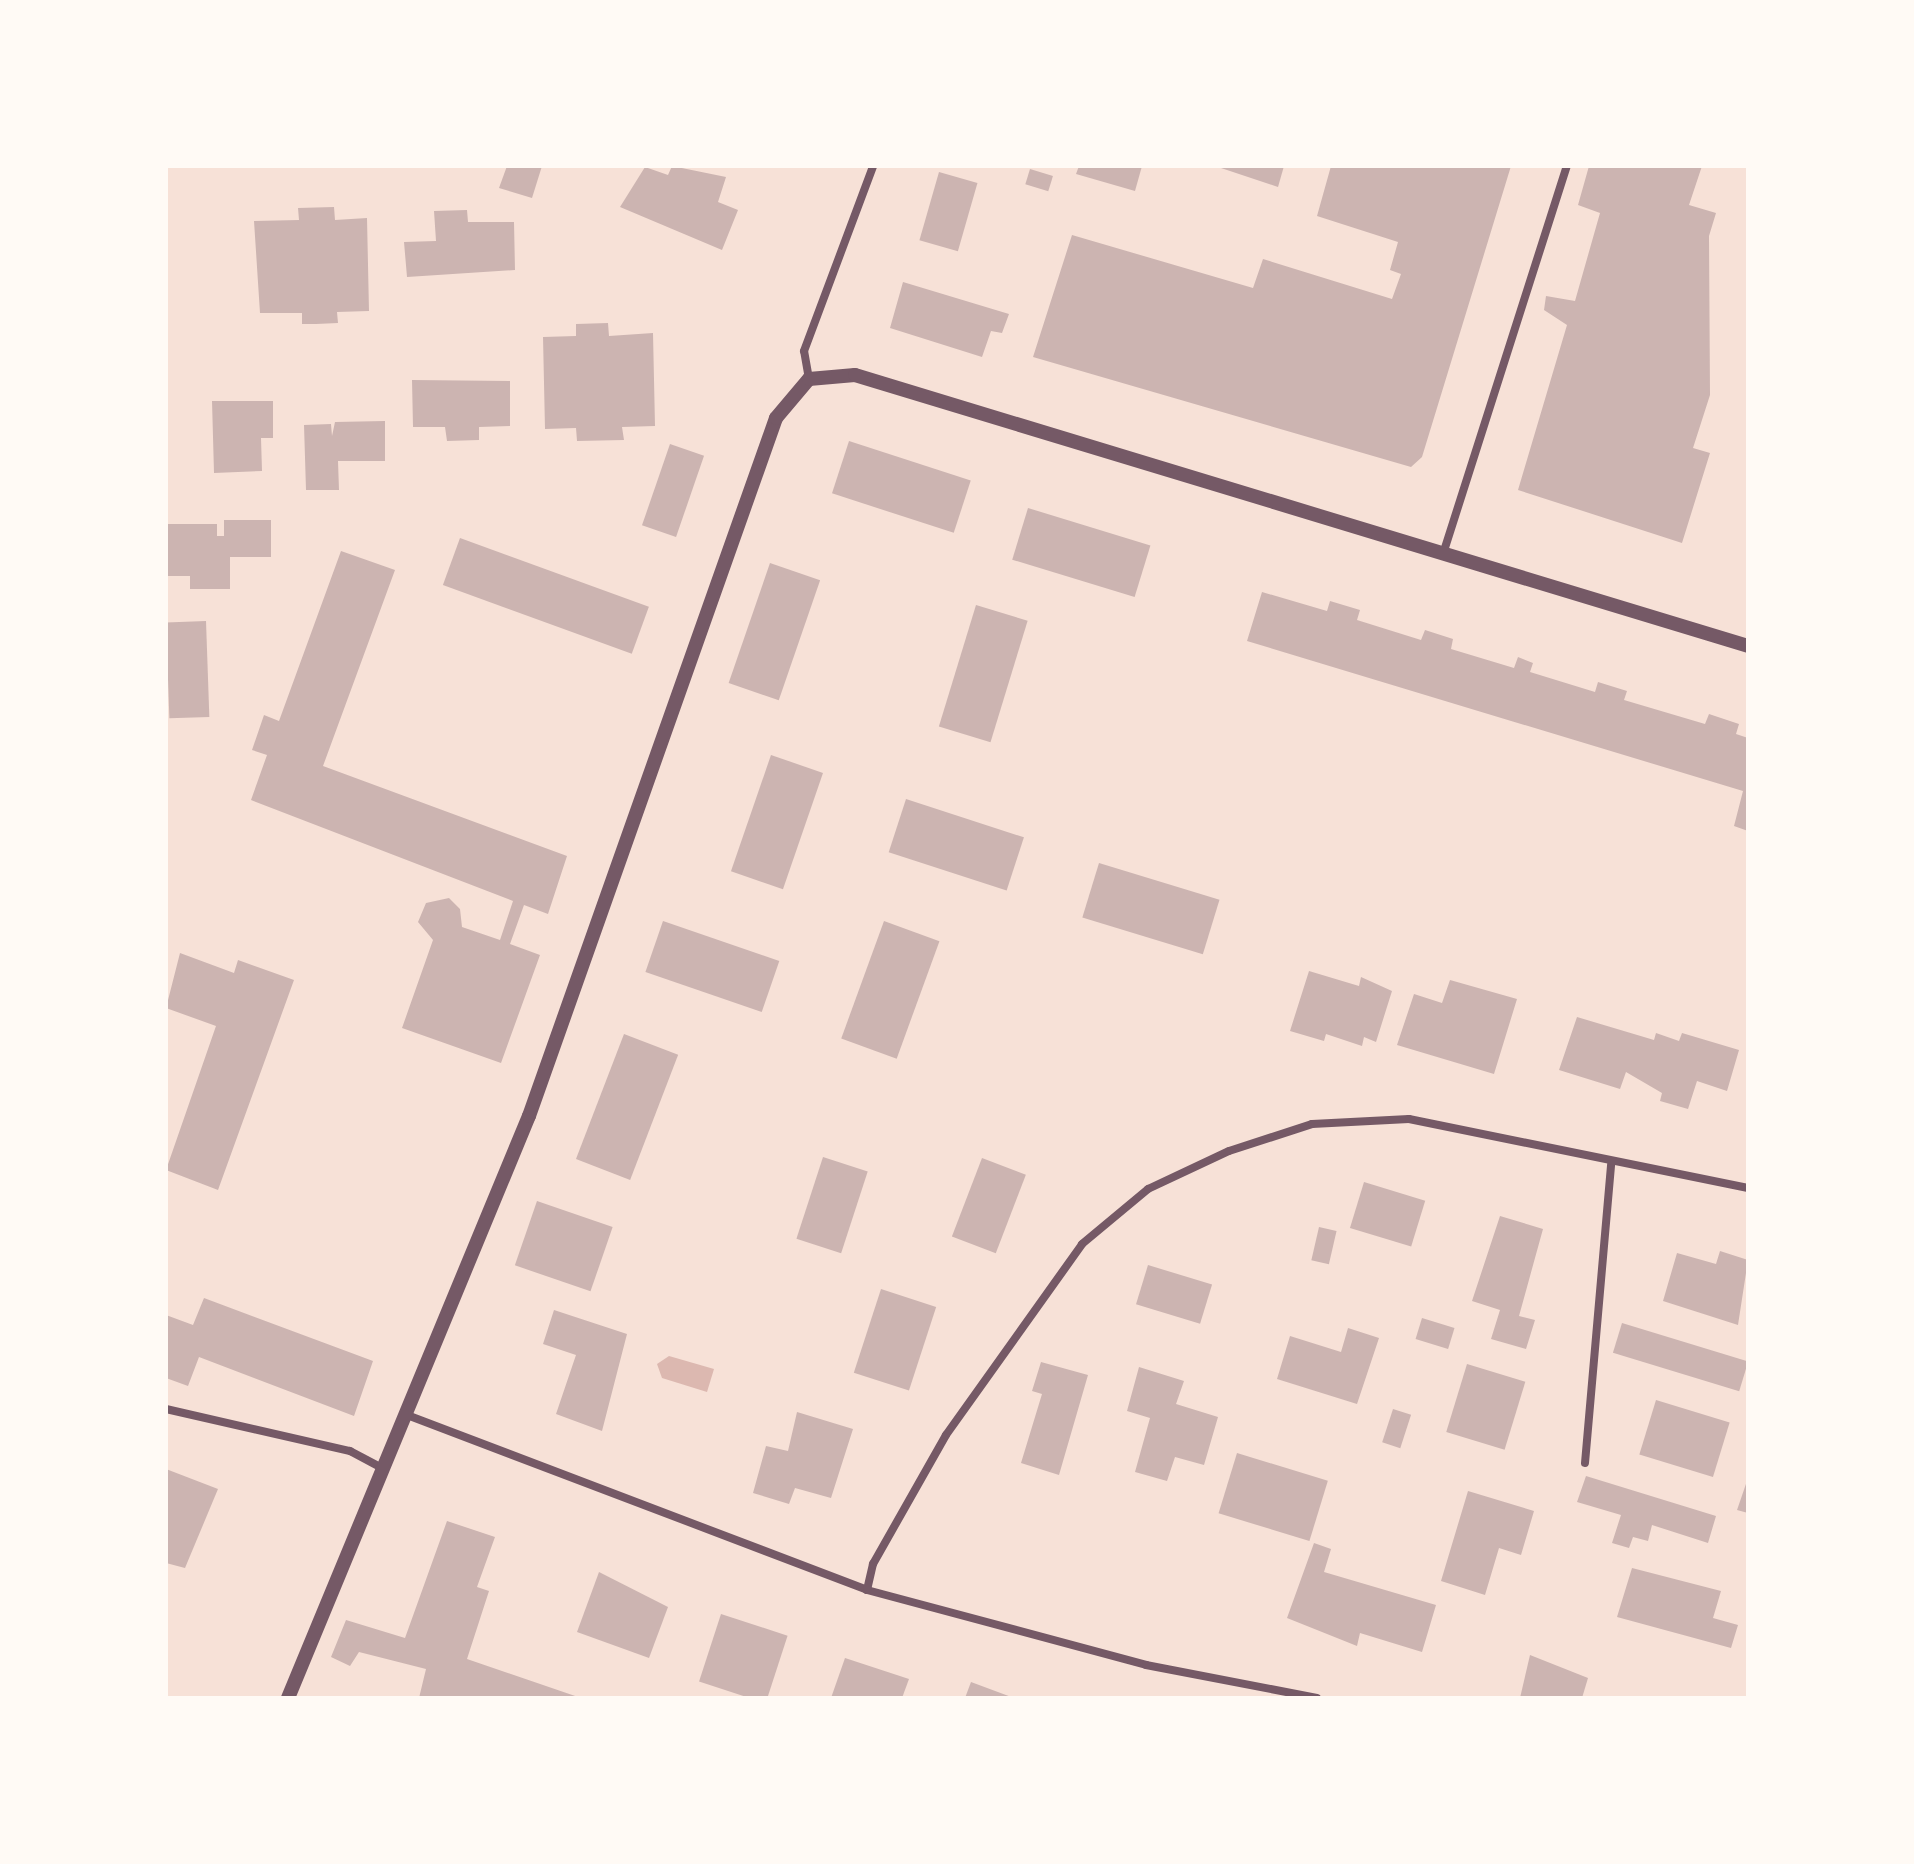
<!DOCTYPE html>
<html>
<head>
<meta charset="utf-8">
<style>
	body { margin:0 }
	#map { position:relative; width:1914px; height:1864px; overflow:hidden; background:#f7e1d7; font-family:Commissioner,sans-serif }
	div>[style] { position:absolute }
	.water>* { inset:0; background:#dcb8b0 }
	.building>* { inset:0; background:#ccb4b1; transform-origin:0 0 }
	.minor>* { height:8px; margin:-4px; padding:0 4px; transform-origin:4px; border-radius:4px; background:#755966 }
	.tertiary>* { height:14px; margin:-7px; padding:0 7px; transform-origin:7px; border-radius:7px; background:#755966 }
	span { translate:-50% -50%; white-space:nowrap; text-align:center; line-height:1.15; -webkit-text-stroke:6px #fffaf5; paint-order:stroke }
	.frame { position:absolute; inset:0; border:168px solid #fffaf5; pointer-events:none }
</style>
</head>
<body>
<div id="map">
	<div class="water">
		<div style="clip-path:polygon(669px 1356px,714px 1369px,707px 1392px,662px 1378px,657px 1364px)"></div>
	</div>
	<div class="building">
		<div style="clip-path:polygon(507px 166px,542px 166px,532px 198px,499px 188px)"></div>
		<div style="clip-path:polygon(672px 166px,726px 177px,718px 202px,738px 210px,722px 250px,620px 207px,645px 167px,668px 175px)"></div>
		<div style="clip-path:polygon(1079px 166px,1142px 166px,1135px 191px,1076px 174px)"></div>
		<div style="clip-path:polygon(1215px 166px,1284px 166px,1278px 187px)"></div>
		<div style="clip-path:polygon(1331px 166px,1511px 166px,1422px 457px,1411px 467px,1033px 357px,1072px 235px,1253px 288px,1263px 259px,1392px 299px,1401px 274px,1390px 270px,1398px 242px,1317px 216px)"></div>
		<div style="clip-path:polygon(1589px 166px,1702px 166px,1689px 205px,1716px 213px,1709px 236px,1710px 395px,1693px 448px,1710px 453px,1682px 543px,1518px 490px,1567px 325px,1544px 310px,1546px 296px,1575px 301px,1600px 213px,1578px 205px)"></div>
		<div style="left:1030px;top:169px;width:24px;height:16px;rotate:17deg"></div>
		<div style="left:939px;top:172px;width:40px;height:71px;rotate:16deg"></div>
		<div style="clip-path:polygon(334px 207px,335px 220px,367px 218px,369px 311px,337px 312px,338px 323px,316px 324px,302px 324px,302px 313px,260px 313px,254px 221px,299px 220px,298px 208px)"></div>
		<div style="clip-path:polygon(467px 210px,468px 222px,514px 222px,515px 270px,407px 277px,404px 242px,436px 241px,434px 211px)"></div>
		<div style="clip-path:polygon(903px 282px,1009px 314px,1002px 333px,991px 331px,982px 357px,890px 328px)"></div>
		<div style="clip-path:polygon(608px 323px,609px 336px,653px 333px,655px 426px,622px 427px,624px 440px,577px 441px,576px 428px,545px 429px,543px 337px,576px 336px,576px 324px)"></div>
		<div style="clip-path:polygon(412px 380px,510px 381px,510px 426px,479px 427px,479px 440px,447px 441px,445px 427px,413px 427px)"></div>
		<div style="clip-path:polygon(212px 401px,273px 401px,273px 438px,261px 438px,262px 471px,214px 473px)"></div>
		<div style="clip-path:polygon(385px 421px,385px 461px,338px 461px,339px 490px,306px 490px,304px 425px,331px 424px,332px 436px,335px 422px)"></div>
		<div style="left:849px;top:441px;width:128px;height:55px;rotate:18deg"></div>
		<div style="left:670px;top:444px;width:36px;height:86px;rotate:19deg"></div>
		<div style="left:1028px;top:508px;width:128px;height:54px;rotate:17deg"></div>
		<div style="clip-path:polygon(224px 520px,271px 520px,271px 557px,230px 557px,230px 589px,190px 589px,190px 576px,166px 576px,166px 524px,217px 524px,217px 536px,224px 536px)"></div>
		<div style="left:460px;top:538px;width:201px;height:50px;rotate:20deg"></div>
		<div style="clip-path:polygon(341px 551px,395px 570px,323px 766px,567px 856px,548px 914px,524px 905px,510px 944px,540px 955px,501px 1063px,402px 1028px,433px 940px,418px 922px,426px 903px,449px 898px,460px 909px,462px 927px,500px 940px,513px 901px,251px 800px,267px 755px,252px 750px,264px 715px,279px 721px)"></div>
		<div style="left:770px;top:563px;width:53px;height:127px;rotate:19deg"></div>
		<div style="clip-path:polygon(1262px 592px,1327px 611px,1330px 601px,1360px 610px,1357px 620px,1421px 640px,1425px 630px,1453px 639px,1451px 649px,1514px 668px,1518px 657px,1533px 663px,1530px 672px,1595px 692px,1598px 682px,1627px 691px,1624px 700px,1705px 724px,1709px 714px,1739px 724px,1736px 734px,1748px 738px,1748px 831px,1734px 826px,1743px 791px,1247px 641px)"></div>
		<div style="left:976px;top:605px;width:54px;height:127px;rotate:17deg"></div>
		<div style="left:206px;top:621px;width:96px;height:40px;rotate:88deg"></div>
		<div style="left:771px;top:755px;width:55px;height:123px;rotate:19deg"></div>
		<div style="left:906px;top:799px;width:124px;height:56px;rotate:18deg"></div>
		<div style="left:1099px;top:863px;width:126px;height:57px;rotate:17deg"></div>
		<div style="left:663px;top:921px;width:123px;height:54px;rotate:19deg"></div>
		<div style="left:884px;top:921px;width:59px;height:125px;rotate:20deg"></div>
		<div style="clip-path:polygon(180px 953px,234px 973px,238px 960px,294px 980px,218px 1190px,166px 1170px,216px 1026px,166px 1008px)"></div>
		<div style="clip-path:polygon(1309px 971px,1359px 986px,1361px 977px,1392px 991px,1376px 1042px,1364px 1037px,1362px 1046px,1326px 1034px,1324px 1041px,1290px 1031px)"></div>
		<div style="clip-path:polygon(1450px 980px,1517px 999px,1494px 1074px,1397px 1045px,1414px 994px,1442px 1003px)"></div>
		<div style="clip-path:polygon(1577px 1017px,1654px 1040px,1656px 1033px,1679px 1041px,1682px 1033px,1739px 1050px,1727px 1091px,1697px 1081px,1688px 1109px,1660px 1101px,1662px 1093px,1626px 1072px,1620px 1089px,1559px 1070px)"></div>
		<div style="left:624px;top:1034px;width:58px;height:134px;rotate:21deg"></div>
		<div style="left:823px;top:1157px;width:47px;height:86px;rotate:18deg"></div>
		<div style="left:982px;top:1158px;width:47px;height:84px;rotate:21deg"></div>
		<div style="left:1364px;top:1182px;width:64px;height:48px;rotate:17deg"></div>
		<div style="left:537px;top:1201px;width:80px;height:68px;rotate:19deg"></div>
		<div style="clip-path:polygon(1500px 1216px,1543px 1229px,1519px 1316px,1535px 1320px,1526px 1349px,1491px 1339px,1500px 1310px,1472px 1301px)"></div>
		<div style="left:1319px;top:1227px;width:18px;height:34px;rotate:13deg"></div>
		<div style="clip-path:polygon(1720px 1251px,1748px 1260px,1738px 1325px,1663px 1301px,1677px 1253px,1716px 1264px)"></div>
		<div style="left:1148px;top:1265px;width:67px;height:41px;rotate:17deg"></div>
		<div style="left:881px;top:1289px;width:58px;height:88px;rotate:18deg"></div>
		<div style="clip-path:polygon(204px 1298px,373px 1361px,354px 1416px,199px 1357px,188px 1386px,166px 1378px,166px 1315px,193px 1325px)"></div>
		<div style="clip-path:polygon(554px 1310px,627px 1334px,602px 1431px,556px 1414px,576px 1355px,543px 1344px)"></div>
		<div style="left:1422px;top:1318px;width:34px;height:22px;rotate:17deg"></div>
		<div style="left:1622px;top:1323px;width:132px;height:31px;rotate:17deg"></div>
		<div style="clip-path:polygon(1348px 1328px,1379px 1338px,1357px 1404px,1277px 1379px,1290px 1336px,1341px 1352px)"></div>
		<div style="clip-path:polygon(1041px 1362px,1088px 1375px,1059px 1475px,1021px 1463px,1042px 1394px,1032px 1391px)"></div>
		<div style="left:1467px;top:1364px;width:61px;height:71px;rotate:17deg"></div>
		<div style="clip-path:polygon(1139px 1367px,1184px 1381px,1176px 1404px,1218px 1417px,1204px 1465px,1175px 1457px,1167px 1481px,1135px 1472px,1150px 1418px,1127px 1411px)"></div>
		<div style="left:1656px;top:1400px;width:77px;height:57px;rotate:17deg"></div>
		<div style="left:1393px;top:1409px;width:19px;height:35px;rotate:18deg"></div>
		<div style="clip-path:polygon(797px 1412px,853px 1429px,831px 1498px,795px 1488px,789px 1504px,753px 1493px,766px 1446px,788px 1451px)"></div>
		<div style="left:1237px;top:1453px;width:95px;height:63px;rotate:17deg"></div>
		<div style="clip-path:polygon(166px 1469px,218px 1489px,185px 1568px,166px 1563px)"></div>
		<div style="clip-path:polygon(1586px 1476px,1716px 1516px,1708px 1543px,1652px 1525px,1648px 1541px,1633px 1537px,1629px 1548px,1612px 1543px,1621px 1515px,1577px 1502px)"></div>
		<div style="clip-path:polygon(1748px 1478px,1748px 1513px,1737px 1510px)"></div>
		<div style="clip-path:polygon(1468px 1491px,1534px 1511px,1521px 1555px,1499px 1548px,1485px 1595px,1441px 1581px)"></div>
		<div style="clip-path:polygon(447px 1521px,495px 1537px,477px 1587px,489px 1591px,467px 1659px,581px 1698px,419px 1698px,426px 1669px,359px 1652px,350px 1666px,331px 1657px,346px 1620px,405px 1638px)"></div>
		<div style="clip-path:polygon(1314px 1543px,1331px 1549px,1324px 1572px,1436px 1605px,1422px 1652px,1360px 1633px,1357px 1646px,1287px 1618px)"></div>
		<div style="clip-path:polygon(1632px 1568px,1721px 1591px,1713px 1618px,1738px 1625px,1731px 1648px,1617px 1617px)"></div>
		<div style="clip-path:polygon(599px 1572px,668px 1607px,649px 1658px,577px 1632px)"></div>
		<div style="left:721px;top:1614px;width:70px;height:71px;rotate:18deg"></div>
		<div style="clip-path:polygon(1530px 1655px,1588px 1678px,1582px 1698px,1520px 1698px)"></div>
		<div style="clip-path:polygon(845px 1658px,909px 1679px,902px 1698px,831px 1698px)"></div>
		<div style="clip-path:polygon(971px 1682px,1014px 1698px,965px 1698px)"></div>
	</div>
	<div class="minor">
		<div style="left:809px;top:379px;width:28px;rotate:-100deg"></div>
		<div style="left:804px;top:351px;width:197px;rotate:-69.5deg"></div>
		<div style="left:1443px;top:554px;width:407px;rotate:-72.3deg"></div>
		<div style="left:166px;top:1409px;width:189px;rotate:12.9deg"></div>
		<div style="left:350px;top:1451px;width:36px;rotate:28deg"></div>
		<div style="left:407px;top:1415px;width:492px;rotate:20.8deg"></div>
		<div style="left:867px;top:1590px;width:289px;rotate:15deg"></div>
		<div style="left:1146px;top:1665px;width:174px;rotate:10.9deg"></div>
		<div style="left:1585px;top:1463px;width:300px;rotate:-85deg"></div>
		<div style="left:867px;top:1590px;width:27px;rotate:-77deg"></div>
		<div style="left:873px;top:1564px;width:148px;rotate:-60.5deg"></div>
		<div style="left:946px;top:1435px;width:234px;rotate:-54.5deg"></div>
		<div style="left:1082px;top:1244px;width:86px;rotate:-39.8deg"></div>
		<div style="left:1148px;top:1189px;width:89px;rotate:-25.1deg"></div>
		<div style="left:1229px;top:1151px;width:87px;rotate:-18deg"></div>
		<div style="left:1312px;top:1124px;width:97px;rotate:-3deg"></div>
		<div style="left:1409px;top:1119px;width:346px;rotate:11.5deg"></div>
	</div>
	<div class="tertiary">
		<div style="left:288px;top:1698px;width:630px;rotate:-67.51deg"></div>
		<div style="left:529px;top:1116px;width:740px;rotate:-70.51deg"></div>
		<div style="left:776px;top:418px;width:51px;rotate:-49.8deg"></div>
		<div style="left:809px;top:379px;width:46px;rotate:-5deg"></div>
		<div style="left:855px;top:375px;width:933px;rotate:16.88deg"></div>
	</div>
	<div class="frame"></div>
</div>
</body>
</html>
